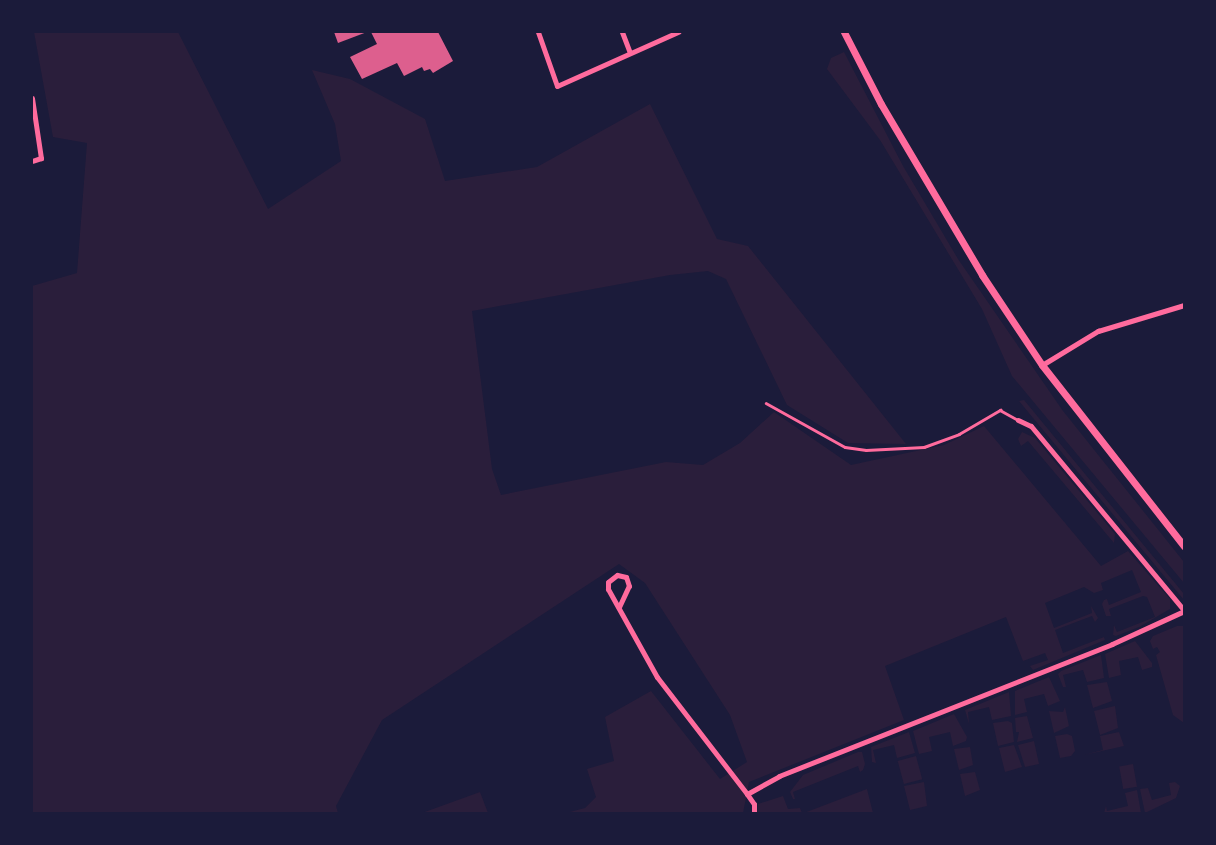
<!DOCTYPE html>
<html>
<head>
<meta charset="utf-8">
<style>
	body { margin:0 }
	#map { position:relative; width:1216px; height:845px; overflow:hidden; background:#1b1b3a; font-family:"Space Grotesk",sans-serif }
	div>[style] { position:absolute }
	.green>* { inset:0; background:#2a1e3b; transform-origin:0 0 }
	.building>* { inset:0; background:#dd5f8e }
	.service>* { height:2.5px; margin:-1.25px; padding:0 1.25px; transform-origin:1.25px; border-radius:1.25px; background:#ff6b9d }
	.minor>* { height:5px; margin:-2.5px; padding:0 2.5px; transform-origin:2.5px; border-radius:2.5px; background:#ff6b9d }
	.secondary>* { height:7px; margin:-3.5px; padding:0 3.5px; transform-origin:3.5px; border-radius:3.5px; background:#ff6b9d }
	span { translate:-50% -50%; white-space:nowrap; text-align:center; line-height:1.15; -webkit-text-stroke:6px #1b1b3a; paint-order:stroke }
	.frame { position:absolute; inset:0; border:33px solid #1b1b3a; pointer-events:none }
</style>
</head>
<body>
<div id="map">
	<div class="green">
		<div style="clip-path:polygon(34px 32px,178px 32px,268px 209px,341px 161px,335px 124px,312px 70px,350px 79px,425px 119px,445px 181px,537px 167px,650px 104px,717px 239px,748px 246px,906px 444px,848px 443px,787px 405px,726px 279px,708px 271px,670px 275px,472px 311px,492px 469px,501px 495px,666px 462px,703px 465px,740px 443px,774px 412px,851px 465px,944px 445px,984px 426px,1101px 566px,1128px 551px,1170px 599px,1170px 609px,1139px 627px,1116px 636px,1113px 635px,1114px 625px,1117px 632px,1155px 617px,1147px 597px,1143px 596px,1109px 609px,1111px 616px,1106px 616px,1102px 604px,1104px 600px,1107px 599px,1109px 605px,1141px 592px,1132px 570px,1101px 583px,1103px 590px,1094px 593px,1084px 587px,1045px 603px,1054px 628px,1092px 613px,1091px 606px,1098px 618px,1095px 622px,1092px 616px,1055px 630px,1063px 653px,1104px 637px,1105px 640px,1033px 670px,1030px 666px,1048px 660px,1045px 653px,1023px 661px,1006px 617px,885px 666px,904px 720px,749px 782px,743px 813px,566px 813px,585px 808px,596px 797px,587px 769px,614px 761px,605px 717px,651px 691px,720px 779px,747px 762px,730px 715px,645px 583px,619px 564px,382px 720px,336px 806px,338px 813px,32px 814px,32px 286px,77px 273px,87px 143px,53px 137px)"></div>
		<div style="clip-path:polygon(844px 52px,903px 166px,958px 259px,1063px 411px,1184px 562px,1184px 583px,1012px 376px,982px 309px,880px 140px,827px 69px,831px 58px)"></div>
		<div style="clip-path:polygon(1024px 400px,1184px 594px,1184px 600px,1019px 401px)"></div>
		<div style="clip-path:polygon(1022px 432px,1035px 438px,1115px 534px,1114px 543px,1028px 441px,1021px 446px,1018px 439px)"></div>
		<div style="clip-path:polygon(1177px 626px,1184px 626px,1184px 723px,1173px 715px,1156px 655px,1160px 652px,1157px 647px,1153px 649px,1150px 641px,1153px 636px)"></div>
		<div style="clip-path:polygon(1135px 641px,1152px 663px,1152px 667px,1142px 670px,1138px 657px,1119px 661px,1121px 675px,1109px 678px,1105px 654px)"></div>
		<div style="clip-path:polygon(1101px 655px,1104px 678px,1087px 682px,1083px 670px,1063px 675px,1066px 687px,1063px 687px,1058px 674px,1061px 671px)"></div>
		<div style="clip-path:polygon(1049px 677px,1060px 701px,1048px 706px,1044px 694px,1024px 699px,1027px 712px,1015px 715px,1015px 691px)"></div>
		<div style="clip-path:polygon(1107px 682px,1112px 701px,1093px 708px,1087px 685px)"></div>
		<div style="clip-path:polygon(1009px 692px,1011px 716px,992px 720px,989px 707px,968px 712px,969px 724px,965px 710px)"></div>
		<div style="clip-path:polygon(1115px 706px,1118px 728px,1100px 735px,1094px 711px)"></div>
		<div style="clip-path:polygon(1065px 707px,1069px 726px,1054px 733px,1049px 711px,1063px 712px)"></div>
		<div style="clip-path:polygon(954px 714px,967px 737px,966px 741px,953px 746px,950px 732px,929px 737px,932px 751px,919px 754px,913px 731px)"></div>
		<div style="clip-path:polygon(1027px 716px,1033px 738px,1017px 742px,1019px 732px,1016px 732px,1015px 718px)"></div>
		<div style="clip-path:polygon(1008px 721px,1012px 723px,1014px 742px,998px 746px,993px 723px)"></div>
		<div style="clip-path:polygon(909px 732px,915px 753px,897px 758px,894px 745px,873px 750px,876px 763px,872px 762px,871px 747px)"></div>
		<div style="clip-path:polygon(1119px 732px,1124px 746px,1084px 755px,1103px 750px,1100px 736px)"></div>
		<div style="clip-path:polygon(1067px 734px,1072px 736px,1075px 751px,1071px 756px,1060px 758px,1055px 736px)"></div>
		<div style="clip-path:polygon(1034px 741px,1039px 764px,1025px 767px,1018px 745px)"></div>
		<div style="clip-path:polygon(1014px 745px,1022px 767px,1005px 772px,999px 748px)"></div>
		<div style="clip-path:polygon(970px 747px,973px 765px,959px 770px,954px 749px)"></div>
		<div style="clip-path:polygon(858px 752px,862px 752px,865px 764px,863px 770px,860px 772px,858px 766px,793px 792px,795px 799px,793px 799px,790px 792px,803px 775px)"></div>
		<div style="left:916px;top:756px;width:24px;height:19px;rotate:75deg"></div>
		<div style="left:1133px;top:764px;width:23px;height:14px;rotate:80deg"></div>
		<div style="clip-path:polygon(975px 772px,980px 790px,965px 796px,960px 774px)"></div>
		<div style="clip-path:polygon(924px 782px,927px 806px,910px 810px,904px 786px)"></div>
		<div style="clip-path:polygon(1175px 782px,1180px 786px,1176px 798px,1145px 813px,1140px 789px,1148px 788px,1152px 800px,1171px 795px,1169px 783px)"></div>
		<div style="clip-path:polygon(867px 789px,873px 813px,804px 813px)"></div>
		<div style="clip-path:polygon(1137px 790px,1141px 813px,1104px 813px,1106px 806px,1107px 811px,1128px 806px,1125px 793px)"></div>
		<div style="clip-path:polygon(480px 792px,488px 813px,422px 813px)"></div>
		<div style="clip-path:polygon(783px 796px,788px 809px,800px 808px,802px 813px,757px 813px,758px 804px)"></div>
	</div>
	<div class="building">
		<div style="clip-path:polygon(334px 32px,367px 32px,338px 43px)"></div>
		<div style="clip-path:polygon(371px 32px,438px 32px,453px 61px,433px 73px,430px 69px,424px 71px,422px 67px,404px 76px,397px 63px,362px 79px,350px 57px,377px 44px)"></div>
	</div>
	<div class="service">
		<div style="left:766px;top:403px;width:90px;rotate:29.1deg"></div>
		<div style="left:845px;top:447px;width:21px;rotate:8deg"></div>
		<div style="left:866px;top:450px;width:58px;rotate:-3deg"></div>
		<div style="left:924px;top:447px;width:37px;rotate:-20deg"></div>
		<div style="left:959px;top:434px;width:48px;rotate:-30.3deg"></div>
		<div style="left:1000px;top:410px;width:21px;rotate:29deg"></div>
	</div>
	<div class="minor">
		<div style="left:538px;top:32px;width:57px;rotate:70.6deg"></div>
		<div style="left:557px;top:86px;width:133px;rotate:-24.1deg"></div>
		<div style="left:622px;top:32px;width:22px;rotate:69deg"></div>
		<div style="left:32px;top:98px;width:61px;rotate:81.5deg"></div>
		<div style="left:41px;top:158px;width:9px;rotate:162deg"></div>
		<div style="left:1042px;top:365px;width:66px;rotate:-31.3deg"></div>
		<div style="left:1098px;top:331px;width:90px;rotate:-16.8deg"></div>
		<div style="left:1018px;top:420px;width:14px;rotate:25deg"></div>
		<div style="left:1031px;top:426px;width:239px;rotate:50.3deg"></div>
		<div style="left:619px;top:607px;width:23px;rotate:-65deg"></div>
		<div style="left:629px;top:586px;width:9px;rotate:-108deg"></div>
		<div style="left:626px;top:577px;width:9px;rotate:-167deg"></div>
		<div style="left:617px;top:575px;width:11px;rotate:142deg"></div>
		<div style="left:608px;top:582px;width:7px;rotate:90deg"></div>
		<div style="left:608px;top:589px;width:101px;rotate:60.9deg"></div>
		<div style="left:657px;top:677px;width:148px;rotate:52.4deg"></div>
		<div style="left:747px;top:794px;width:12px;rotate:55deg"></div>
		<div style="left:754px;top:804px;width:10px;rotate:90deg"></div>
		<div style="left:747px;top:794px;width:37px;rotate:-29deg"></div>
		<div style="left:779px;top:776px;width:358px;rotate:-21.6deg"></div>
		<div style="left:1112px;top:644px;width:79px;rotate:-24.6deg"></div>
	</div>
	<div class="secondary">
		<div style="left:844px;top:32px;width:81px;rotate:62.8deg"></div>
		<div style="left:881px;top:104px;width:199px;rotate:59.4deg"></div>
		<div style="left:982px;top:275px;width:108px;rotate:56.3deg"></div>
		<div style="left:1042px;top:365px;width:230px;rotate:51.9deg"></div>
	</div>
	<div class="frame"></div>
</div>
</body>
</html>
